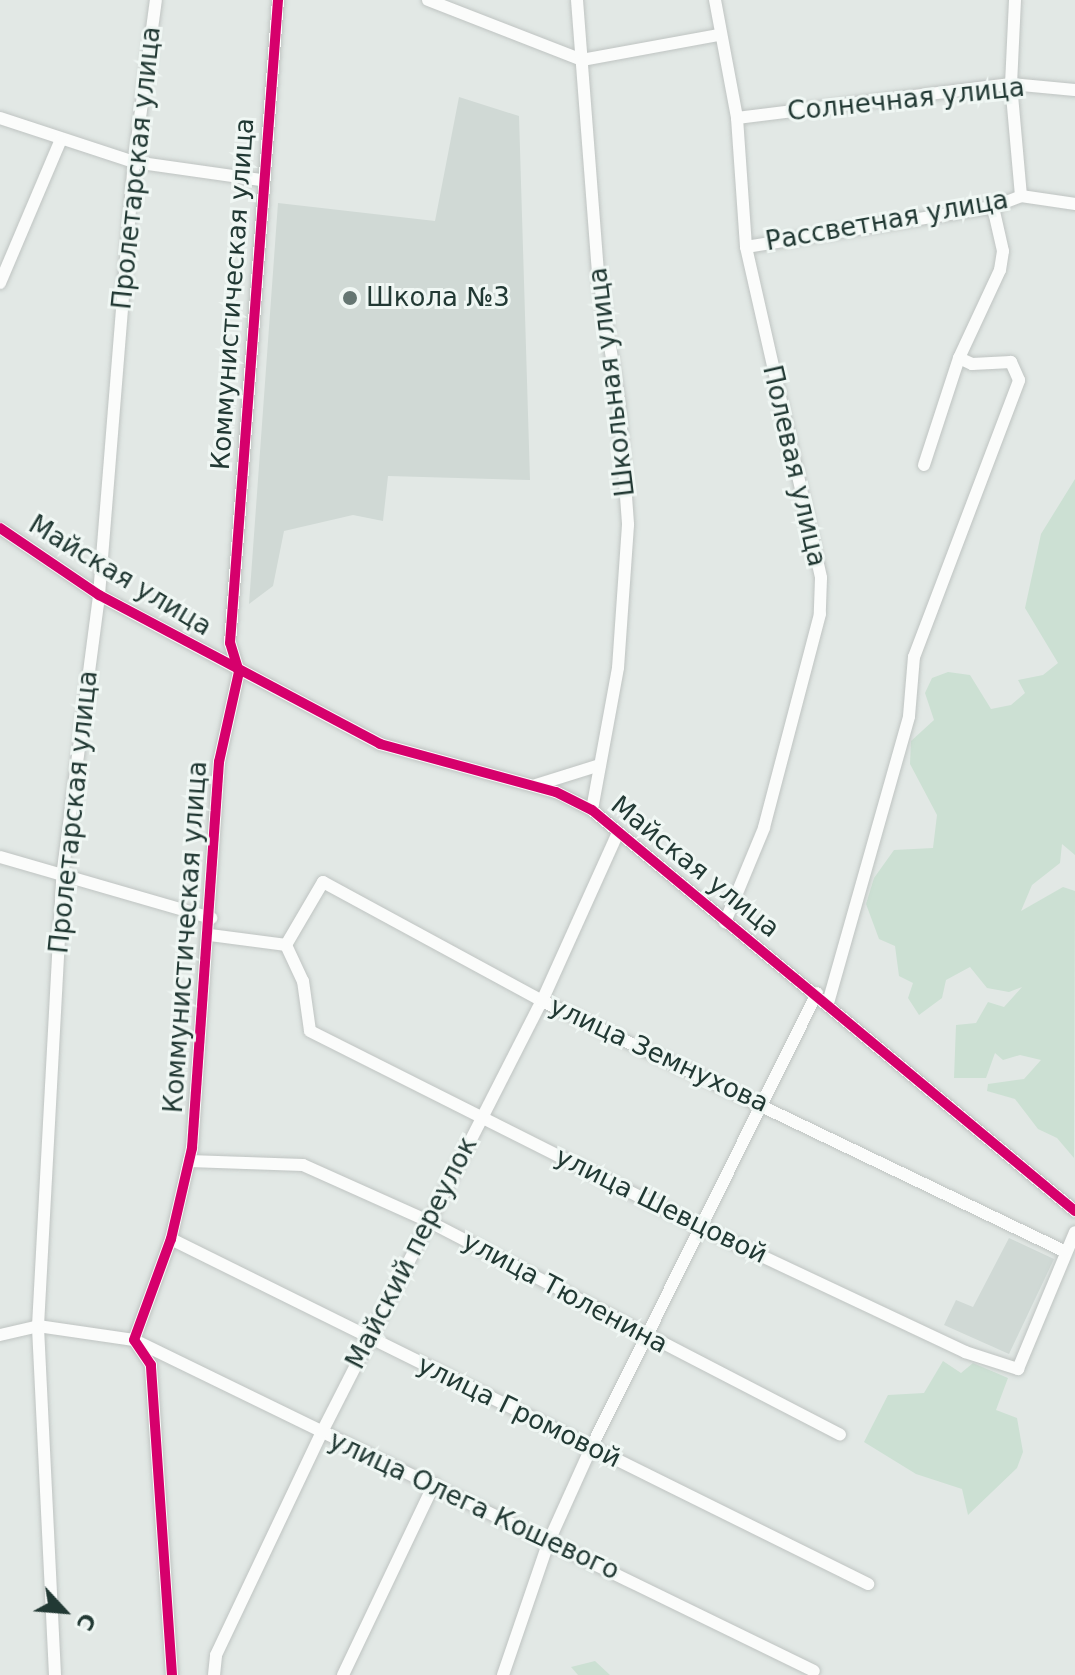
<!DOCTYPE html>
<html>
<head>
<meta charset="utf-8">
<style>
	body { margin:0 }
	#map { position:relative; width:1075px; height:1675px; overflow:hidden; background:#e2e8e5; font-family:"DejaVu Sans",sans-serif }
	div>[style] { position:absolute }
	.built>* { inset:0; background:#d0d9d5 }
	.green>* { inset:0; background:#cce0d3 }
	.roads { filter:drop-shadow(0 0 2px #bfc4c2) drop-shadow(0 0 2px #bfc4c2) }
	.minor>* { height:12px; margin:-6px; padding:0 6px; transform-origin:6px; border-radius:6px; background:#fbfcfb }
	.cycleway>* { height:10px; margin:-5px; padding:0 5px; transform-origin:5px; border-radius:5px; background:#d6006c }
	.dots>* { width:22px; height:22px; translate:-50% -50%; box-sizing:border-box; border:4px solid #f0f7f4; border-radius:50% }
	span { translate:-50% -50%; white-space:nowrap; text-align:center; line-height:1.15; -webkit-text-stroke:6px #f0f7f4; paint-order:stroke }
	.street-label { font-size:26px; color:#223934 }
	.poi-label { font-size:26px; color:#223934 }
	.left { translate:0 -50%; text-align:left }
	.north { position:absolute; left:24px; top:1571px; width:80px; height:80px; -webkit-text-stroke:6px #f0f7f4; paint-order:stroke; rotate:116deg; font-size:22px; font-weight:700; line-height:32px; text-align:center; color:#223934 }
	.north::after { content:''; display:block; margin:auto; width:28px; height:36px; background:#223934; clip-path:polygon(50% 0,100% 100%,50% 72%,0 100%) }
</style>
</head>
<body>
<div id="map">
	<div class="built">
		<div style="clip-path:polygon(459px 97px,519px 116px,530px 480px,388px 476px,383px 521px,353px 515px,284px 531px,273px 586px,249px 604px,278px 203px,435px 221px)"></div>
		<div style="clip-path:polygon(1009px 1238px,1054px 1259px,1009px 1354px,944px 1325px,956px 1300px,973px 1307px)"></div>
	</div>
	<div class="green">
		<div style="clip-path:polygon(1075px 479px,1075px 855px,1062px 844px,1060px 863px,1032px 885px,1021px 911px,1063px 887px,1075px 891px,1074px 1158px,1057px 1138px,1038px 1129px,1015px 1099px,987px 1091px,988px 1084px,1024px 1079px,1041px 1060px,1020px 1055px,1003px 1060px,995px 1053px,986px 1078px,954px 1078px,956px 1025px,976px 1023px,988px 1002px,1004px 1007px,1022px 987px,1009px 992px,987px 988px,970px 967px,946px 980px,942px 998px,919px 1015px,908px 998px,913px 983px,899px 976px,895px 946px,879px 939px,866px 904px,874px 878px,894px 850px,933px 848px,937px 815px,910px 764px,911px 741px,934px 720px,925px 693px,932px 678px,948px 672px,970px 675px,991px 709px,1011px 705px,1025px 693px,1018px 680px,1043px 675px,1058px 663px,1025px 608px,1041px 534px)"></div>
		<div style="clip-path:polygon(943px 1361px,961px 1373px,973px 1363px,1008px 1378px,996px 1410px,1017px 1418px,1023px 1452px,1017px 1468px,968px 1515px,962px 1489px,916px 1474px,864px 1442px,888px 1395px,924px 1393px)"></div>
		<div style="clip-path:polygon(595px 1661px,610px 1675px,578px 1675px,571px 1667px)"></div>
	</div>
	<div class="roads">
		<div class="minor">
			<div style="left:428px;top:0;width:165px;rotate:21.3deg"></div>
			<div style="left:582px;top:60px;width:138px;rotate:-10.4deg"></div>
			<div style="left:577px;top:0;width:273px;rotate:85.6deg"></div>
			<div style="left:598px;top:272px;width:131px;rotate:80.8deg"></div>
			<div style="left:619px;top:401px;width:124px;rotate:85.8deg"></div>
			<div style="left:628px;top:525px;width:143px;rotate:94deg"></div>
			<div style="left:618px;top:668px;width:144px;rotate:100.4deg"></div>
			<div style="left:715px;top:0;width:120px;rotate:79.4deg"></div>
			<div style="left:737px;top:118px;width:129px;rotate:86deg"></div>
			<div style="left:746px;top:247px;width:339px;rotate:77.2deg"></div>
			<div style="left:821px;top:578px;width:36px;rotate:92deg"></div>
			<div style="left:820px;top:614px;width:221px;rotate:104.7deg"></div>
			<div style="left:764px;top:828px;width:102px;rotate:112.5deg"></div>
			<div style="left:1015px;top:0;width:84px;rotate:92.7deg"></div>
			<div style="left:1011px;top:84px;width:112px;rotate:84.9deg"></div>
			<div style="left:0;top:118px;width:141px;rotate:18.2deg"></div>
			<div style="left:134px;top:162px;width:128px;rotate:8.1deg"></div>
			<div style="left:737px;top:118px;width:276px;rotate:-7.1deg"></div>
			<div style="left:1011px;top:84px;width:64px;rotate:5.4deg"></div>
			<div style="left:746px;top:247px;width:250px;rotate:-9.2deg"></div>
			<div style="left:993px;top:207px;width:30px;rotate:-21deg"></div>
			<div style="left:1021px;top:196px;width:55px;rotate:8.4deg"></div>
			<div style="left:0;top:283px;width:156px;rotate:-67deg"></div>
			<div style="left:924px;top:465px;width:113px;rotate:-71.9deg"></div>
			<div style="left:959px;top:358px;width:97px;rotate:-65deg"></div>
			<div style="left:1000px;top:270px;width:19px;rotate:-81deg"></div>
			<div style="left:1003px;top:251px;width:45px;rotate:-102.8deg"></div>
			<div style="left:0;top:528px;width:120px;rotate:34.1deg"></div>
			<div style="left:99px;top:595px;width:318px;rotate:27.9deg"></div>
			<div style="left:380px;top:744px;width:182px;rotate:15.3deg"></div>
			<div style="left:556px;top:792px;width:40px;rotate:26.6deg"></div>
			<div style="left:592px;top:810px;width:628px;rotate:39.7deg"></div>
			<div style="left:536px;top:785px;width:67px;rotate:-17.4deg"></div>
			<div style="left:0;top:857px;width:220px;rotate:16.1deg"></div>
			<div style="left:210px;top:935px;width:77px;rotate:7.5deg"></div>
			<div style="left:286px;top:945px;width:40px;rotate:65deg"></div>
			<div style="left:303px;top:981px;width:50px;rotate:82deg"></div>
			<div style="left:310px;top:1031px;width:439px;rotate:26.7deg"></div>
			<div style="left:702px;top:1228px;width:291px;rotate:25.2deg"></div>
			<div style="left:965px;top:1352px;width:56px;rotate:17.8deg"></div>
			<div style="left:1018px;top:1369px;width:148px;rotate:-67.4deg"></div>
			<div style="left:286px;top:945px;width:73px;rotate:-59.6deg"></div>
			<div style="left:323px;top:882px;width:249px;rotate:28.5deg"></div>
			<div style="left:542px;top:1001px;width:581px;rotate:25.59deg"></div>
			<div style="left:828px;top:1003px;width:298px;rotate:-74.2deg"></div>
			<div style="left:909px;top:716px;width:59px;rotate:-85.2deg"></div>
			<div style="left:914px;top:657px;width:296px;rotate:-69.2deg"></div>
			<div style="left:1019px;top:380px;width:20px;rotate:-114deg"></div>
			<div style="left:1011px;top:362px;width:39px;rotate:177deg"></div>
			<div style="left:972px;top:364px;width:14px;rotate:-155deg"></div>
			<div style="left:189px;top:1161px;width:114px;rotate:2deg"></div>
			<div style="left:303px;top:1165px;width:137px;rotate:24.1deg"></div>
			<div style="left:428px;top:1221px;width:464px;rotate:27.4deg"></div>
			<div style="left:171px;top:1239px;width:778px;rotate:26.33deg"></div>
			<div style="left:0;top:1335px;width:39px;rotate:-13deg"></div>
			<div style="left:38px;top:1326px;width:97px;rotate:8.3deg"></div>
			<div style="left:134px;top:1340px;width:756px;rotate:25.96deg"></div>
			<div style="left:55px;top:1675px;width:349px;rotate:-92.8deg"></div>
			<div style="left:38px;top:1326px;width:450px;rotate:-86.9deg"></div>
			<div style="left:62px;top:877px;width:284px;rotate:-82.5deg"></div>
			<div style="left:99px;top:595px;width:434px;rotate:-85.4deg"></div>
			<div style="left:134px;top:162px;width:163px;rotate:-82.3deg"></div>
			<div style="left:172px;top:1675px;width:311px;rotate:-93.9deg"></div>
			<div style="left:151px;top:1365px;width:30px;rotate:-124deg"></div>
			<div style="left:134px;top:1340px;width:108px;rotate:-69.9deg"></div>
			<div style="left:171px;top:1239px;width:93px;rotate:-77deg"></div>
			<div style="left:192px;top:1148px;width:387px;rotate:-86deg"></div>
			<div style="left:219px;top:762px;width:92px;rotate:-77.5deg"></div>
			<div style="left:239px;top:672px;width:30px;rotate:-107deg"></div>
			<div style="left:230px;top:643px;width:645px;rotate:-85.73deg"></div>
			<div style="left:214px;top:1675px;width:20px;rotate:-84deg"></div>
			<div style="left:216px;top:1655px;width:245px;rotate:-64.6deg"></div>
			<div style="left:321px;top:1434px;width:486px;rotate:-63deg"></div>
			<div style="left:542px;top:1001px;width:184px;rotate:-65.7deg"></div>
			<div style="left:343px;top:1675px;width:212px;rotate:-64.5deg"></div>
			<div style="left:503px;top:1675px;width:142px;rotate:-71.1deg"></div>
			<div style="left:549px;top:1541px;width:102px;rotate:-65.7deg"></div>
			<div style="left:591px;top:1448px;width:508px;rotate:-63.59deg"></div>
		</div>
	</div>
	<div class="cycleway">
		<div style="left:0;top:528px;width:120px;rotate:34.1deg"></div>
		<div style="left:99px;top:595px;width:318px;rotate:27.9deg"></div>
		<div style="left:380px;top:744px;width:182px;rotate:15.3deg"></div>
		<div style="left:556px;top:792px;width:40px;rotate:26.6deg"></div>
		<div style="left:592px;top:810px;width:628px;rotate:39.7deg"></div>
		<div style="left:172px;top:1675px;width:311px;rotate:-93.9deg"></div>
		<div style="left:151px;top:1365px;width:30px;rotate:-124deg"></div>
		<div style="left:134px;top:1340px;width:108px;rotate:-69.9deg"></div>
		<div style="left:171px;top:1239px;width:93px;rotate:-77deg"></div>
		<div style="left:192px;top:1148px;width:387px;rotate:-86deg"></div>
		<div style="left:219px;top:762px;width:92px;rotate:-77.5deg"></div>
		<div style="left:239px;top:672px;width:30px;rotate:-107deg"></div>
		<div style="left:230px;top:643px;width:645px;rotate:-85.73deg"></div>
	</div>
	<div class="dots">
		<div style="left:350px;top:298px;background:#657672"></div>
	</div>
	<div class="street-label">
		<span style="left:906px;top:100px;rotate:-6deg">Солнечная улица</span>
		<span style="left:137px;top:168px;rotate:-84deg">Пролетарская улица</span>
		<span style="left:887px;top:221px;rotate:-10deg">Рассветная улица</span>
		<span style="left:233px;top:294px;rotate:-86deg">Коммунистическая улица</span>
		<span style="left:612px;top:382px;rotate:-97deg">Школьная улица</span>
		<span style="left:794px;top:466px;rotate:77deg">Полевая улица</span>
		<span style="left:120px;top:576px;rotate:31deg">Майская улица</span>
		<span style="left:74px;top:812px;rotate:-84deg">Пролетарская улица</span>
		<span style="left:695px;top:867px;rotate:39deg">Майская улица</span>
		<span style="left:186px;top:937px;rotate:-86deg">Коммунистическая улица</span>
		<span style="left:659px;top:1055px;rotate:25deg">улица Земнухова</span>
		<span style="left:661px;top:1206px;rotate:26deg">улица Шевцовой</span>
		<span style="left:412px;top:1253px;rotate:-63deg">Майский переулок</span>
		<span style="left:565px;top:1293px;rotate:28deg">улица Тюленина</span>
		<span style="left:519px;top:1412px;rotate:26deg">улица Громовой</span>
		<span style="left:474px;top:1506px;rotate:25deg">улица Олега Кошевого</span>
	</div>
	<div class="poi-label">
		<span class="left" style="left:366px;top:298px">Школа №3</span>
	</div>
	<div class="north">С</div>
</div>
</body>
</html>
